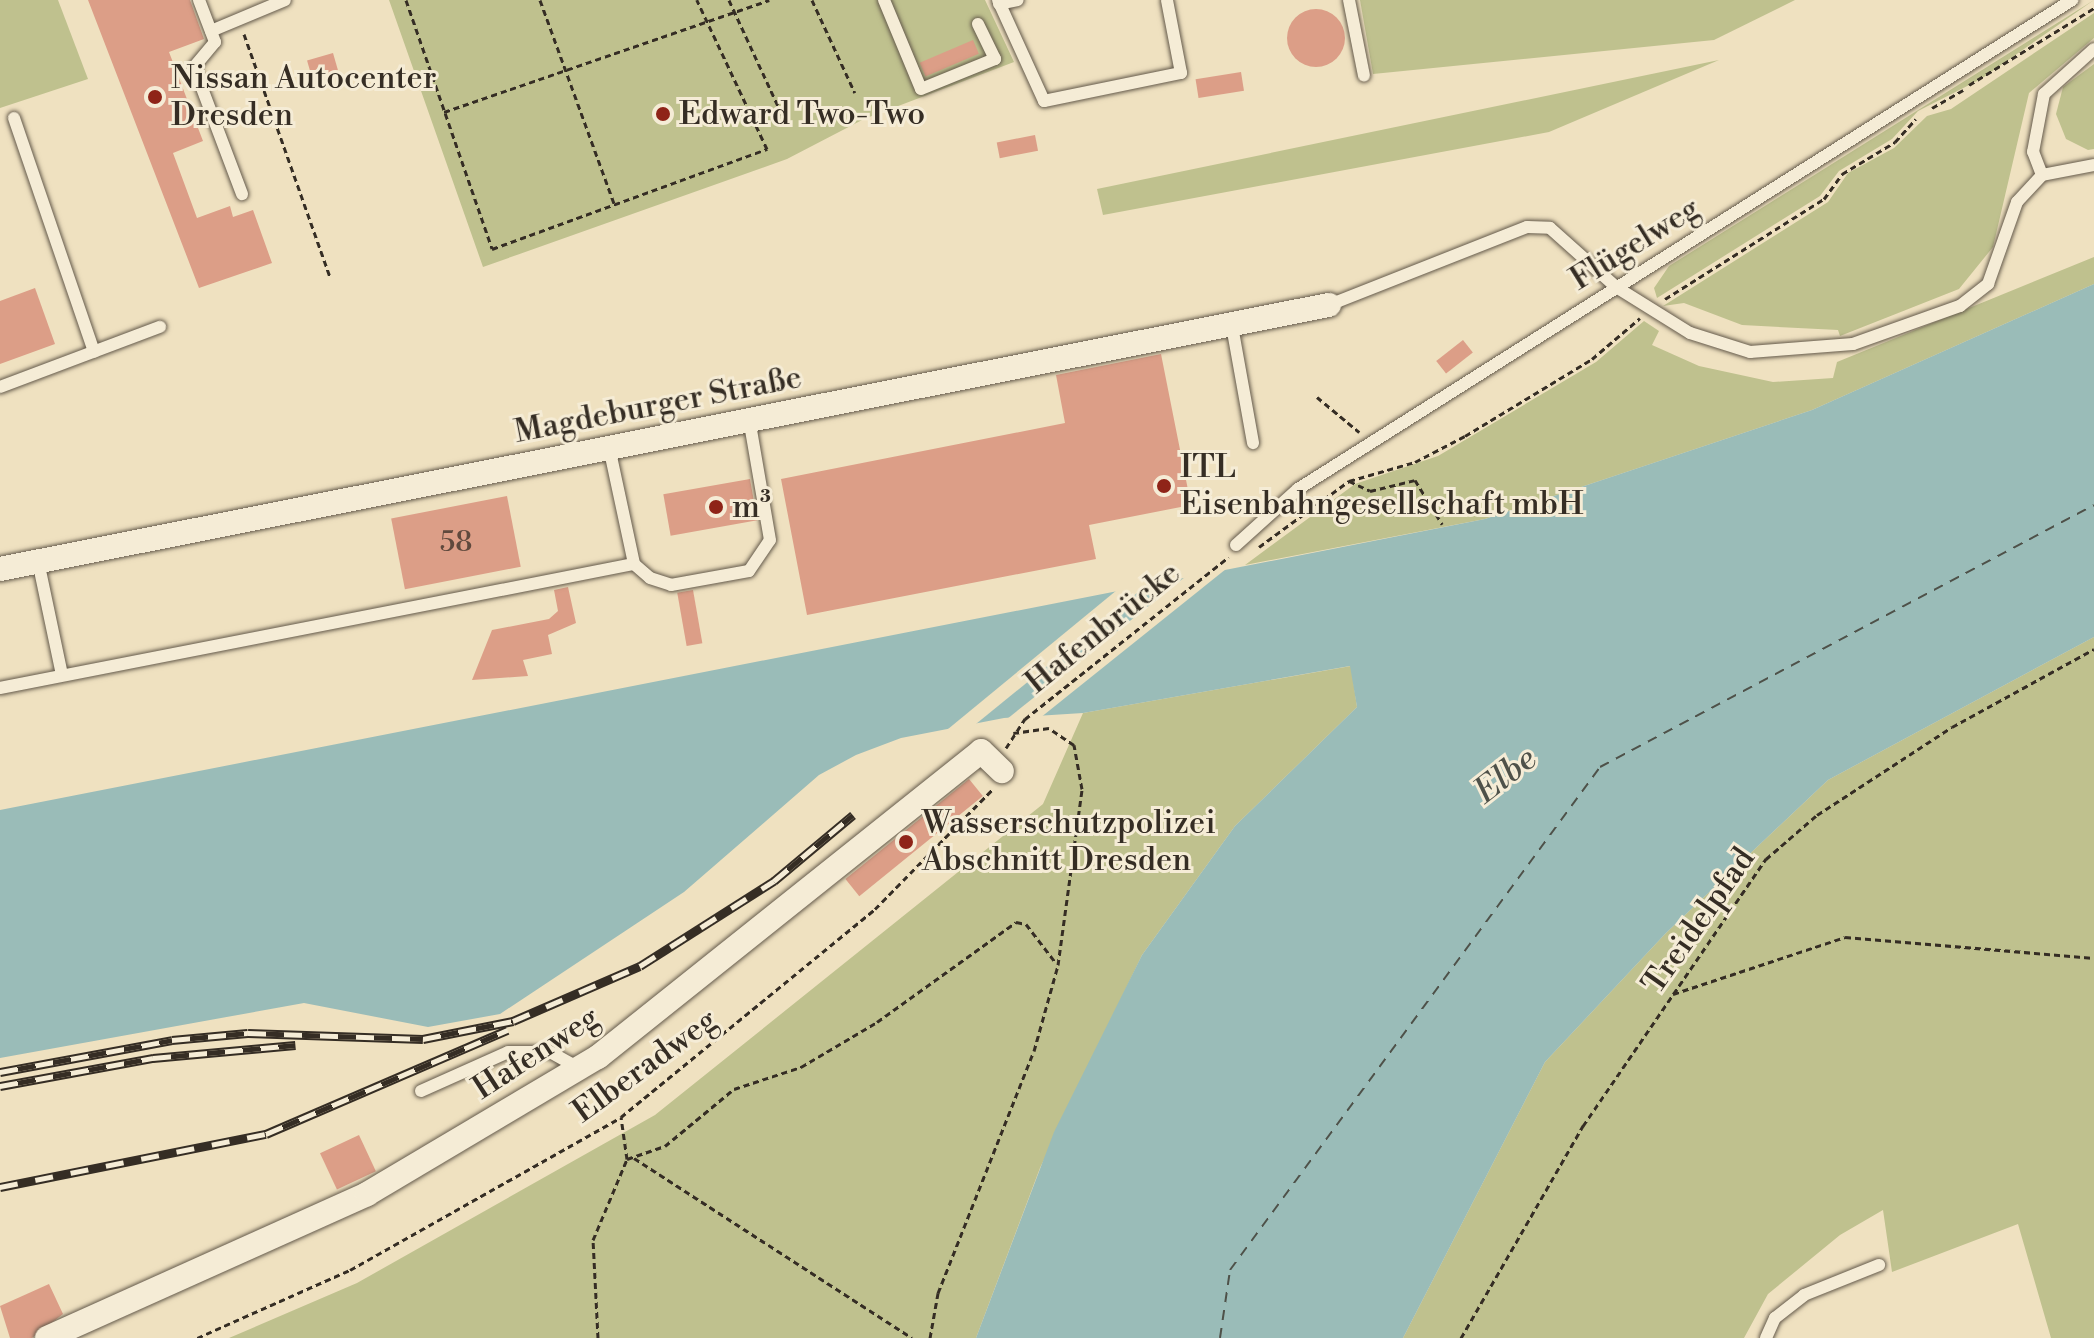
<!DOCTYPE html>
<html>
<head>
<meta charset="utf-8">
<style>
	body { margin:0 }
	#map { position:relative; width:2094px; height:1338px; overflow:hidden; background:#efe1c0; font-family:"Libre Bodoni",serif }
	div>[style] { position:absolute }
	.green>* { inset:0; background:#bfc18e }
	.water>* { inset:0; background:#9abcb8 }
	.pier>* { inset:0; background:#efe1c0 }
	.ferry>* { height:2px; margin-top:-1px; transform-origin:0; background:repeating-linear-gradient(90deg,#4e5149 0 10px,transparent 0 18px) }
	.building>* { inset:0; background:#dc9e87; transform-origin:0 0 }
	.round { border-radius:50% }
	.path>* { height:3px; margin-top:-1.5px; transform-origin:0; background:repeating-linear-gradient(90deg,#352d24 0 6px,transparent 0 10px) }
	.roads { filter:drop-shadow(0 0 2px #645a4b) drop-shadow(0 0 2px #645a4b) }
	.lane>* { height:12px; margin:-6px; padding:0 6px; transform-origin:6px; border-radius:6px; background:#f5ecd6 }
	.street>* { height:24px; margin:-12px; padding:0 12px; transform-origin:12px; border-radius:12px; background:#f5ecd6 }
	.rail>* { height:9px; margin-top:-4.5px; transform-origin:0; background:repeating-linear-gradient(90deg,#f5ecd6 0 18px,#352d24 0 36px); box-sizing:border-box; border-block:2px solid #352d24 }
	.dots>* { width:22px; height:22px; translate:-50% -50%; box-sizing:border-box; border:4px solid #f5ecd6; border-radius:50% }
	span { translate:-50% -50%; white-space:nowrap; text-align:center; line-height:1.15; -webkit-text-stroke:6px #f5ecd6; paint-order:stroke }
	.number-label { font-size:28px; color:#5f493d }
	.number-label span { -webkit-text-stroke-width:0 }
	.poi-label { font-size:32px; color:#352d24 }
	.left { translate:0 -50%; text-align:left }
	.street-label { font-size:32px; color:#352d24 }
	.water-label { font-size:34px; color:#4e5149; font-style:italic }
</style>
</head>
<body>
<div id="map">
	<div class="green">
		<div style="clip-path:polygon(0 0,58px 0,88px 79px,0 108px)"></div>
		<div style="clip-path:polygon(389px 0,985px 0,1014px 62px,864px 119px,787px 159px,483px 267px)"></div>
		<div style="clip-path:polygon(1360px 0,1795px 0,1714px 40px,1373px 74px)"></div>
		<div style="clip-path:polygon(2094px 0,1981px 79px,1918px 111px,1892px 139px,1839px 171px,1820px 196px,1657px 298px,1654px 288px,1669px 266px)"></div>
		<div style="clip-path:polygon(2094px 13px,2094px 38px,2029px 93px,1993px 247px,1959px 289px,1840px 336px,1838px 330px,1742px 325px,1684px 303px,1663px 306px,1828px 202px,1848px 173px,1894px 148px,1927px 116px,1951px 109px)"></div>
		<div style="clip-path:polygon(1719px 60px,1549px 132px,1103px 215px,1097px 189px)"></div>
		<div style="clip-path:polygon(2094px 64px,2094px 149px,2088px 150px,2066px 139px,2056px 114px,2063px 87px)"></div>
		<div style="clip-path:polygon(2094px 257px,2094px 284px,1812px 410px,1485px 519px,1245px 565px,1355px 484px,1438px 456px,1596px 362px,1644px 321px,1659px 331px,1652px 345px,1699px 366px,1773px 382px,1833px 378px,1837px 362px)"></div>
		<div style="clip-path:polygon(2094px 637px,2094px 1338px,2051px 1338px,2018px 1224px,1892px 1272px,1883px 1210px,1840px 1235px,1768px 1294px,1744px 1338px,1403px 1338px,1545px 1062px,1666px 933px,1828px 780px)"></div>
		<div style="clip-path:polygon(1351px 666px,1357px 707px,1235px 826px,1142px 955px,1040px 1168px,976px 1338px,229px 1338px,357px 1283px,655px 1115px,1043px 804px,1083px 713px)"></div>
	</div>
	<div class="water">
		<div style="clip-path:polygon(2094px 284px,2094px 637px,1828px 780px,1666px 933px,1545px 1062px,1403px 1338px,976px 1338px,1054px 1132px,1142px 955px,1235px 826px,1357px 707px,1350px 666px,1083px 713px,1004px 718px,901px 738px,856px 755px,819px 775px,684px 892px,500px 1014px,428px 1027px,304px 1003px,0 1058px,0 810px,1485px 519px,1812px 410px)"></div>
	</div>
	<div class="pier">
		<div style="clip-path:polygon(1226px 569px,1040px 718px,1002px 723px,1185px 577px)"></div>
		<div style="clip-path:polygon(1148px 584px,971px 728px,942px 734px,1117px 590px)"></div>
	</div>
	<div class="ferry">
		<div style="left:1220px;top:1338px;width:69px;rotate:-81.6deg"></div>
		<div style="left:1230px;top:1270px;width:624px;rotate:-53.66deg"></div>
		<div style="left:1600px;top:767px;width:559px;rotate:-27.94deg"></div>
	</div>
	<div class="building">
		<div style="clip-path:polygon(88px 0,190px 0,204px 39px,169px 52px,203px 141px,173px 153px,197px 218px,230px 206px,233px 217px,253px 210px,272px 263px,199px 288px)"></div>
		<div class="round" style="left:1287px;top:9px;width:58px;height:58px"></div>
		<div style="left:973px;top:40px;width:15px;height:58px;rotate:67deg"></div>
		<div style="left:333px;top:53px;width:18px;height:27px;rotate:74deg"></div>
		<div style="left:1241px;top:72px;width:19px;height:46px;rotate:81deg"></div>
		<div style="left:1035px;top:135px;width:16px;height:39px;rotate:79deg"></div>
		<div style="clip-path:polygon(35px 288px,55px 344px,0 364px,0 301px)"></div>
		<div style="left:1463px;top:340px;width:16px;height:34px;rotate:52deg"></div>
		<div style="clip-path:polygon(1161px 354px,1191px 505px,1089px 525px,1096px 559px,807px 615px,781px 479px,1065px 423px,1056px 375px)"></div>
		<div style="left:750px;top:479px;width:42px;height:88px;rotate:80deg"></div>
		<div style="left:507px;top:496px;width:72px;height:118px;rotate:79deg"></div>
		<div style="clip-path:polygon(568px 587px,576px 623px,548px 635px,552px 654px,523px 660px,528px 676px,472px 680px,492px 630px,549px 619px,558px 611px,554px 590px)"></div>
		<div style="left:693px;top:590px;width:54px;height:16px;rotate:80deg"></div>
		<div style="left:969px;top:779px;width:22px;height:159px;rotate:51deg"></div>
		<div style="left:359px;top:1135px;width:40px;height:43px;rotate:65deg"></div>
		<div style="clip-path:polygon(49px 1284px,63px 1314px,32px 1338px,10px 1338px,0 1306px)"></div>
	</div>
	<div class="path">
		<div style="left:406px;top:0;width:263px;rotate:70.9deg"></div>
		<div style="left:492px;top:249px;width:293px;rotate:-20deg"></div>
		<div style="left:767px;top:149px;width:165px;rotate:-115.2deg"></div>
		<div style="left:540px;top:0;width:219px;rotate:70deg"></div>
		<div style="left:729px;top:0;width:133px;rotate:65.2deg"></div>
		<div style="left:812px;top:0;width:102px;rotate:65.2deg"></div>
		<div style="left:244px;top:34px;width:258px;rotate:70.5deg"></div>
		<div style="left:1969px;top:85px;width:147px;rotate:-31.6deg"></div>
		<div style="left:1932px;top:108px;width:36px;rotate:-30deg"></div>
		<div style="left:444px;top:112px;width:344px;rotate:-19deg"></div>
		<div style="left:1665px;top:299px;width:188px;rotate:-32.2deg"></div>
		<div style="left:1824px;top:199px;width:31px;rotate:-54deg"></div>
		<div style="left:1842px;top:174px;width:62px;rotate:-31.1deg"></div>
		<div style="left:1895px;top:142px;width:31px;rotate:-48deg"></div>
		<div style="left:1317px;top:397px;width:55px;rotate:39.8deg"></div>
		<div style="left:1349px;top:481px;width:23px;rotate:25deg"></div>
		<div style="left:1370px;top:491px;width:46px;rotate:-13.7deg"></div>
		<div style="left:1415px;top:480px;width:52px;rotate:58.5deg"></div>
		<div style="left:1259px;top:547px;width:112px;rotate:-36.3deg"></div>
		<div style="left:1349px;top:481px;width:69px;rotate:-16.1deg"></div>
		<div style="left:1415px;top:462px;width:56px;rotate:-27.5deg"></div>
		<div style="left:1465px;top:436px;width:149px;rotate:-31.2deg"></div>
		<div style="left:1592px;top:359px;width:63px;rotate:-40.5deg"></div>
		<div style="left:1006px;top:748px;width:35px;rotate:-57deg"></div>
		<div style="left:1025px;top:719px;width:260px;rotate:-38.5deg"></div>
		<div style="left:1673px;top:994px;width:181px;rotate:-18.3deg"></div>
		<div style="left:1845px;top:937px;width:250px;rotate:4.8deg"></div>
		<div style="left:634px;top:1158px;width:331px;rotate:32.9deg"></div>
		<div style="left:627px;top:1159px;width:40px;rotate:-18.9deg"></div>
		<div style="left:665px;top:1146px;width:89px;rotate:-39.6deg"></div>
		<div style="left:734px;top:1089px;width:71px;rotate:-18.2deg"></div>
		<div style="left:801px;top:1067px;width:88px;rotate:-30.6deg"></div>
		<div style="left:877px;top:1022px;width:171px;rotate:-35.7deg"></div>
		<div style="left:1016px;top:922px;width:10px;rotate:11deg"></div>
		<div style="left:1026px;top:924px;width:49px;rotate:52.4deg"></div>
		<div style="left:197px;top:1338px;width:167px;rotate:-24deg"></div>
		<div style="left:350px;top:1270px;width:311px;rotate:-29.4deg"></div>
		<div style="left:621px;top:1117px;width:328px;rotate:-39.3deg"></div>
		<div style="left:875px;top:909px;width:168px;rotate:-45.5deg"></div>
		<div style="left:598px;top:1338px;width:98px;rotate:-92.9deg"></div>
		<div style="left:593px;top:1240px;width:88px;rotate:-67.2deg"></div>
		<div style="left:627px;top:1159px;width:42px;rotate:-98.1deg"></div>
		<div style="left:930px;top:1338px;width:46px;rotate:-79.9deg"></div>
		<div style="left:938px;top:1293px;width:260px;rotate:-68.4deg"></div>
		<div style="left:1034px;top:1051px;width:89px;rotate:-74.4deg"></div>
		<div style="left:1058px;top:965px;width:178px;rotate:-82.2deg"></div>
		<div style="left:1082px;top:789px;width:45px;rotate:-100.3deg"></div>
		<div style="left:1074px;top:745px;width:30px;rotate:-146deg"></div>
		<div style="left:1049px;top:728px;width:36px;rotate:172deg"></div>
		<div style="left:1461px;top:1338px;width:245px;rotate:-60.1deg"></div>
		<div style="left:1583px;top:1126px;width:324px;rotate:-55.6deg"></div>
		<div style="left:1766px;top:859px;width:67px;rotate:-40.8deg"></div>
		<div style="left:1817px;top:815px;width:161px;rotate:-33.1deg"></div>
		<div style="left:1952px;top:727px;width:162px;rotate:-28.8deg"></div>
	</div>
	<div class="roads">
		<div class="lane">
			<div style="left:199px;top:0;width:45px;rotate:69.1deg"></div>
			<div style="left:215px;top:42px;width:33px;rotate:130deg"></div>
			<div style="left:194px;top:67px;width:136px;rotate:69.3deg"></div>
			<div style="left:884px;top:0;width:96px;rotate:67.4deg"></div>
			<div style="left:921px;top:89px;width:80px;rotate:-22.1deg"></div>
			<div style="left:995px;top:59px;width:39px;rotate:-116deg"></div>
			<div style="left:998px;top:0;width:111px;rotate:65.5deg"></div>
			<div style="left:1044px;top:101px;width:140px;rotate:-11.6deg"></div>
			<div style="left:1181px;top:73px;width:74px;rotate:-100.9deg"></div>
			<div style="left:1349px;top:0;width:77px;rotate:78.8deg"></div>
			<div style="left:999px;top:4px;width:19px;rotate:-12deg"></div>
			<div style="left:211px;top:31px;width:80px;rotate:-22.7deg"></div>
			<div style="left:14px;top:118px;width:247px;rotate:71.1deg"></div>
			<div style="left:2042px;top:175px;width:53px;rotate:-10.9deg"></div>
			<div style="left:1329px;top:305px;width:213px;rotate:-21.5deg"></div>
			<div style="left:1527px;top:227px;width:23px;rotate:2deg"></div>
			<div style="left:1550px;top:228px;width:89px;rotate:41.8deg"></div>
			<div style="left:1616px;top:287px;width:87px;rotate:31.9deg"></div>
			<div style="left:1690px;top:333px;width:63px;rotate:17.6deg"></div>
			<div style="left:1750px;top:352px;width:103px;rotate:-4.4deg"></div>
			<div style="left:1853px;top:344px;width:114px;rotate:-19.6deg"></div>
			<div style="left:1960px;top:306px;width:36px;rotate:-38deg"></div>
			<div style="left:1988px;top:284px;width:87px;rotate:-70.5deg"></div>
			<div style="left:2017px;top:202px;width:37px;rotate:-47deg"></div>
			<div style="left:2042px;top:175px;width:25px;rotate:-111deg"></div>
			<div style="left:2033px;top:152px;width:59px;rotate:-79.3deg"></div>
			<div style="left:2044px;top:94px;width:67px;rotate:-42deg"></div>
			<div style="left:1232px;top:326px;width:119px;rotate:79.8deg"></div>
			<div style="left:0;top:387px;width:171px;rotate:-20.6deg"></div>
			<div style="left:609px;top:447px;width:120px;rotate:77.9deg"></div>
			<div style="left:634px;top:564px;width:21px;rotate:41deg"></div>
			<div style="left:650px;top:578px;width:22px;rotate:18deg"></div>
			<div style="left:671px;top:585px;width:79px;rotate:-10.2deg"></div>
			<div style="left:749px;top:571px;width:37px;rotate:-56deg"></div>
			<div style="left:770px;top:540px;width:123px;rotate:-99.8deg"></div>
			<div style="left:1236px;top:545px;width:84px;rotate:-42.1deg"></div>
			<div style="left:1298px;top:489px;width:916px;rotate:-32.28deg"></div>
			<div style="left:38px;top:561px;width:116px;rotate:78.1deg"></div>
			<div style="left:0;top:688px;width:646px;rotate:-11.07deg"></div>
			<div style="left:421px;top:1091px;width:95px;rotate:-24.1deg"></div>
			<div style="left:508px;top:1052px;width:42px"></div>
			<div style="left:550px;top:1052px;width:33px;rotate:29deg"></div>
			<div style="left:1766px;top:1338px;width:22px;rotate:-66deg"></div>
			<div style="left:1775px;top:1318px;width:37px;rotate:-38deg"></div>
			<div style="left:1804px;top:1295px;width:81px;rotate:-21.8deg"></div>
		</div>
		<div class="street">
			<div style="left:0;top:569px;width:1355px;rotate:-11.24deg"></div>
			<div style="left:47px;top:1338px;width:351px;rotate:-24.2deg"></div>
			<div style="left:367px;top:1194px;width:269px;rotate:-30.7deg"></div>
			<div style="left:598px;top:1057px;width:490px;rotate:-38.6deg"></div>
			<div style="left:981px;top:751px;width:29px;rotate:44deg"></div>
		</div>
	</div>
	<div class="rail">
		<div style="left:0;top:1072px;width:175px;rotate:-10.5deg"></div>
		<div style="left:172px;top:1040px;width:76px;rotate:-5.3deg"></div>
		<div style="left:248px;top:1033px;width:175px;rotate:2deg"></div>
		<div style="left:423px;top:1039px;width:92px;rotate:-11.3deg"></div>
		<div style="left:513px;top:1021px;width:138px;rotate:-23.4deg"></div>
		<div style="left:640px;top:966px;width:159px;rotate:-32.4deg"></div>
		<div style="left:774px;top:881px;width:103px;rotate:-39.9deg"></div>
		<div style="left:0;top:1086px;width:156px;rotate:-10.4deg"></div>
		<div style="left:153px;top:1058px;width:143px;rotate:-5.2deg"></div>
		<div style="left:0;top:1187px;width:271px;rotate:-11.3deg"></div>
		<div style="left:266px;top:1134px;width:263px;rotate:-23.3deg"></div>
	</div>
	<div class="dots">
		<div style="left:155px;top:97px;background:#8f2418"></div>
		<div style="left:663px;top:114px;background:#8f2418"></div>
		<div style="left:1164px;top:486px;background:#8f2418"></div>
		<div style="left:716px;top:507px;background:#8f2418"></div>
		<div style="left:906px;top:842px;background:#8f2418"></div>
	</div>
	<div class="number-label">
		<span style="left:456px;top:543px">58</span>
	</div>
	<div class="poi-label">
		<span class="left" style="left:171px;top:97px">Nissan Autocenter<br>Dresden</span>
		<span class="left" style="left:679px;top:114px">Edward Two-Two</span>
		<span class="left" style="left:1180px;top:486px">ITL<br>Eisenbahngesellschaft mbH</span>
		<span class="left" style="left:732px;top:507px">m³</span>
		<span class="left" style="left:922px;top:842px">Wasserschutzpolizei<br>Abschnitt Dresden</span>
	</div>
	<div class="street-label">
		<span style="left:1635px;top:244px;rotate:-32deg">Flügelweg</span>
		<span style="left:658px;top:405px;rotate:-11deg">Magdeburger Straße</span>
		<span style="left:1103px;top:628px;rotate:-39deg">Hafenbrücke</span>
		<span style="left:1699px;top:921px;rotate:-55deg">Treidelpfad</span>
		<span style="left:536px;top:1053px;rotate:-33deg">Hafenweg</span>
		<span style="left:645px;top:1066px;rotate:-36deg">Elberadweg</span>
	</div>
	<div class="water-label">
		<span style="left:1506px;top:776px;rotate:-38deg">Elbe</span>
	</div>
</div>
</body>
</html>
